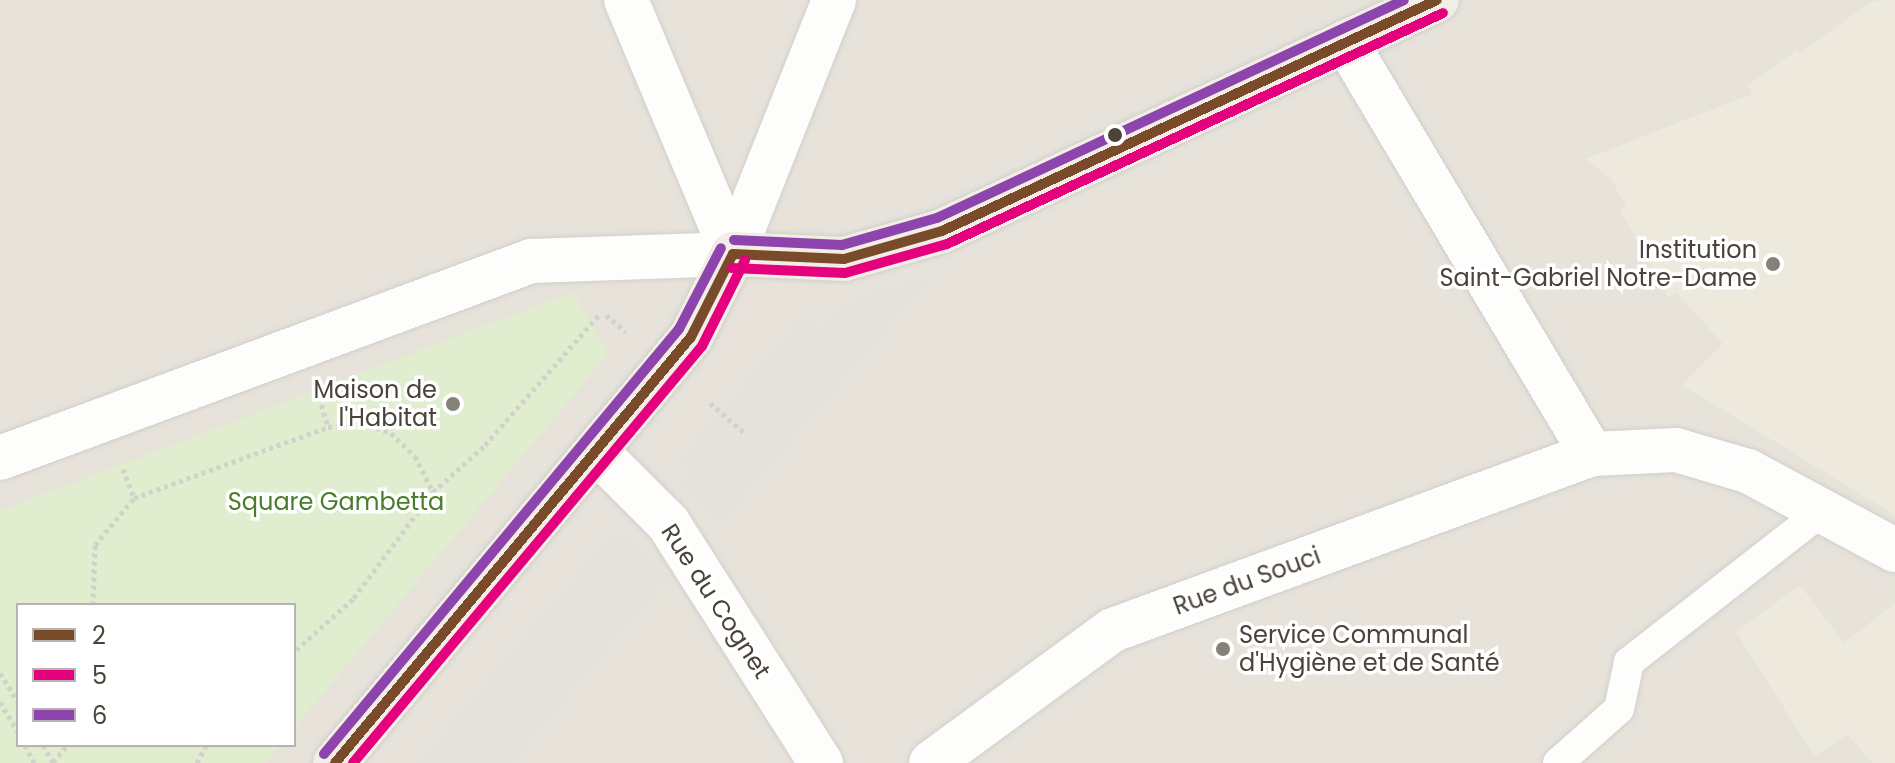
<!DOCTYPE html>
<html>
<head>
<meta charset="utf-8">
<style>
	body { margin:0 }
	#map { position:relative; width:1895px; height:763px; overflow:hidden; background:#f3f1ed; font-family:Poppins,sans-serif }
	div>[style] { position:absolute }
	.residential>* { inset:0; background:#e7e3db }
	.education>* { inset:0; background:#ede9dd }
	.green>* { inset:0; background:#e0edce }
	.parking>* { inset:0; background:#e5e2de }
	.path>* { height:5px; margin-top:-2.5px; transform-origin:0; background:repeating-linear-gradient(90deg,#d3d1cb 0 4px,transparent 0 8px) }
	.roads { filter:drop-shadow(0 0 2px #d1cfcb) drop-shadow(0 0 2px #d1cfcb) }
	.lane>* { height:30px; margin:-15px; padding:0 15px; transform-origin:15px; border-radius:15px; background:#fdfdfc }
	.street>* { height:44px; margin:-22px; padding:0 22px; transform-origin:22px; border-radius:22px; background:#fdfdfc }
	.primary>* { height:44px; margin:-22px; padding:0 22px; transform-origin:22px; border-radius:22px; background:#f2eee5 }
	.bus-1>* { height:10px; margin:-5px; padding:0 5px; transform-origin:5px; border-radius:5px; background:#7a4b2a }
	.bus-2>* { height:10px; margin:-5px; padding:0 5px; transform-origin:5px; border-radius:5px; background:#e5007d }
	.bus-3>* { height:10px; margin:-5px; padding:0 5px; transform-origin:5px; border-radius:5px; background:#8e44ad }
	.dots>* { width:22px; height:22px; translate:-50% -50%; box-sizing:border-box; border:4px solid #fff; border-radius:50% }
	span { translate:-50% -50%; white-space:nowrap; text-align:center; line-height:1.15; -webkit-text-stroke:7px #fff; paint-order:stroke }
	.poi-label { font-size:24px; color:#4a4339 }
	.right { translate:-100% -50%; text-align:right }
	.left { translate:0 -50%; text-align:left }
	.park-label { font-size:24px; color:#497d2a }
	.street-label { font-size:24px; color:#4a4339 }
	.legend { position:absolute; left:16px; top:603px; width:280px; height:144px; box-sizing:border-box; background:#fff; border:2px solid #b7b4b0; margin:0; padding:10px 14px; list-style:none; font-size:24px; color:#4a4339 }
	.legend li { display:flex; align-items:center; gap:16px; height:40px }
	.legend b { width:40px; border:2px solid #b7b4b0 }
</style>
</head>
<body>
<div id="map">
	<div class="residential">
		<div style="clip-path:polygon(evenodd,0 0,1895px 0,1895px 763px,0 763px,0 0,18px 605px,294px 605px,294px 745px,18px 745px,18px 605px)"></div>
	</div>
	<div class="education">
		<div style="clip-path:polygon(1895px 0,1895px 515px,1682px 385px,1723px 344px,1676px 292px,1668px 297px,1620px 210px,1626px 205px,1610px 178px,1585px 159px,1752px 94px,1748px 85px,1797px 50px,1800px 53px,1872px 1px)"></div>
		<div style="clip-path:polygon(1800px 585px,1844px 643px,1895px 603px,1895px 763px,1873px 763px,1847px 734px,1815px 757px,1736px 632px)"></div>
	</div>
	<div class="green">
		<div style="clip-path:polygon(573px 292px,608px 354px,294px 728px,294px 605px,18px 605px,18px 745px,280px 745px,265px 763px,0 763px,0 511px)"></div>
	</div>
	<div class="parking">
		<div style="clip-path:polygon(932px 277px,721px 523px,680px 487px,693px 470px,679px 459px,803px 315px,818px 327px,859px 294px)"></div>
		<div style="clip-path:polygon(615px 528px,670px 576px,513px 763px,418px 763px)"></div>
	</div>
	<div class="path">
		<div style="left:606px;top:315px;width:26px;rotate:40deg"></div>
		<div style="left:319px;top:397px;width:31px;rotate:73deg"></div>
		<div style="left:710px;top:403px;width:48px;rotate:40.7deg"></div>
		<div style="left:123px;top:469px;width:31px;rotate:69deg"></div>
		<div style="left:433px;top:492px;width:70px;rotate:-42.1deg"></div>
		<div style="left:485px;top:445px;width:173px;rotate:-48.8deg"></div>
		<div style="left:93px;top:605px;width:60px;rotate:-88.1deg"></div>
		<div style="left:95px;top:545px;width:61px;rotate:-50.3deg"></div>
		<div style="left:134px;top:498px;width:207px;rotate:-20.1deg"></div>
		<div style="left:328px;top:427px;width:33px;rotate:-7deg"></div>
		<div style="left:361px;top:423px;width:32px;rotate:18deg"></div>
		<div style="left:391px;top:433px;width:33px;rotate:44deg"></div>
		<div style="left:415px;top:456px;width:40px;rotate:63.4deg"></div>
		<div style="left:433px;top:492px;width:134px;rotate:126.8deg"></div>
		<div style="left:353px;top:599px;width:79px;rotate:138.1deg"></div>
		<div style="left:0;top:673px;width:34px;rotate:58deg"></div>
		<div style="left:0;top:702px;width:35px;rotate:59deg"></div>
		<div style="left:25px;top:745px;width:20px;rotate:63deg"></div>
		<div style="left:43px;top:745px;width:20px;rotate:60deg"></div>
		<div style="left:53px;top:762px;width:23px;rotate:-49deg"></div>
		<div style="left:197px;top:763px;width:20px;rotate:-63deg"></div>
	</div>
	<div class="roads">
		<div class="lane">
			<div style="left:1558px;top:763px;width:81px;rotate:-41.5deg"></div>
			<div style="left:1619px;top:709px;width:48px;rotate:-78deg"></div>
			<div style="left:1629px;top:662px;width:249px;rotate:-38deg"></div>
		</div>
		<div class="street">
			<div style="left:626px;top:0;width:276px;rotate:67.2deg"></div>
			<div style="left:1346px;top:42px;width:480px;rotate:59.2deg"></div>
			<div style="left:733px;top:254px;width:273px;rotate:-68.3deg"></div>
			<div style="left:596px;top:451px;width:102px;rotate:45deg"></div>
			<div style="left:668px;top:523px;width:285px;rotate:57.5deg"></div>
			<div style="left:0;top:458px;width:566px;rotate:-20.35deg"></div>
			<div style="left:531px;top:261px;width:202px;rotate:-2deg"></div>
			<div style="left:931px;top:763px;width:225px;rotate:-36.2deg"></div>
			<div style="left:1113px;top:630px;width:510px;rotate:-20.17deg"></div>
			<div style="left:1592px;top:454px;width:84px;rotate:-2.7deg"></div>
			<div style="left:1676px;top:450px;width:75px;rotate:16.3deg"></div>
			<div style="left:1748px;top:471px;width:167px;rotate:28.3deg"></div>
		</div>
		<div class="primary">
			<div style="left:335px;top:763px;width:555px;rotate:-50.12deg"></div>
			<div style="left:691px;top:337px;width:93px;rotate:-63.2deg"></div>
			<div style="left:733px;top:254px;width:111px;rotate:2.6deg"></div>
			<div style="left:844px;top:259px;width:102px;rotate:-15.9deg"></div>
			<div style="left:942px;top:231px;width:546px;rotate:-25.02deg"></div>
		</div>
	</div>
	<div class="bus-1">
		<div style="left:733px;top:254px;width:111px;rotate:2.6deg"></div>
		<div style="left:844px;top:259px;width:102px;rotate:-15.9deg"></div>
		<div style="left:942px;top:231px;width:546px;rotate:-25.02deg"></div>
		<div style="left:335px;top:763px;width:555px;rotate:-50.12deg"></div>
		<div style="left:691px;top:337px;width:93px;rotate:-63.2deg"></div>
	</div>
	<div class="bus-2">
		<div style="left:732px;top:268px;width:113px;rotate:2.5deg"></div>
		<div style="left:845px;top:273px;width:106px;rotate:-15.9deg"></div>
		<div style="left:947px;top:244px;width:547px;rotate:-24.97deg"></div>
		<div style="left:353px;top:763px;width:544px;rotate:-50.07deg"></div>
		<div style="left:702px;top:346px;width:96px;rotate:-63.4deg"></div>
	</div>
	<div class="bus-3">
		<div style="left:734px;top:240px;width:108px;rotate:2.7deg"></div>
		<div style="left:842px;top:245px;width:99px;rotate:-15.9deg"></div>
		<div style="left:937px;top:218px;width:515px;rotate:-25.02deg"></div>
		<div style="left:324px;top:754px;width:554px;rotate:-50.13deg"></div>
		<div style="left:679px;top:329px;width:91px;rotate:-62.6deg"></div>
	</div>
	<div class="dots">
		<div style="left:1115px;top:135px;background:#4a4339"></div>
		<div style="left:1773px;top:264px;background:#858078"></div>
		<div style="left:453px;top:404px;background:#858078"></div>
		<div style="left:1223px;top:649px;background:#858078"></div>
	</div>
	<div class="poi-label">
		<span class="right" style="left:1757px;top:264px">Institution<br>Saint-Gabriel Notre-Dame</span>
		<span class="right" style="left:437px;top:404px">Maison de<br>l'Habitat</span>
		<span class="left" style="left:1239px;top:649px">Service Communal<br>d'Hygiène et de Santé</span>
	</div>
	<div class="park-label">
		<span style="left:336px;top:502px">Square Gambetta</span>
	</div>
	<div class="street-label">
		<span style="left:1247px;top:581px;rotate:-20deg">Rue du Souci</span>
		<span style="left:716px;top:601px;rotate:57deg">Rue du Cognet</span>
	</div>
	<ul class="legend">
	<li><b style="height:10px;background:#7a4b2a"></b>2</li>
	<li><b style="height:10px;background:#e5007d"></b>5</li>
	<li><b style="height:10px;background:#8e44ad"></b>6</li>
	</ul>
</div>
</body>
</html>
